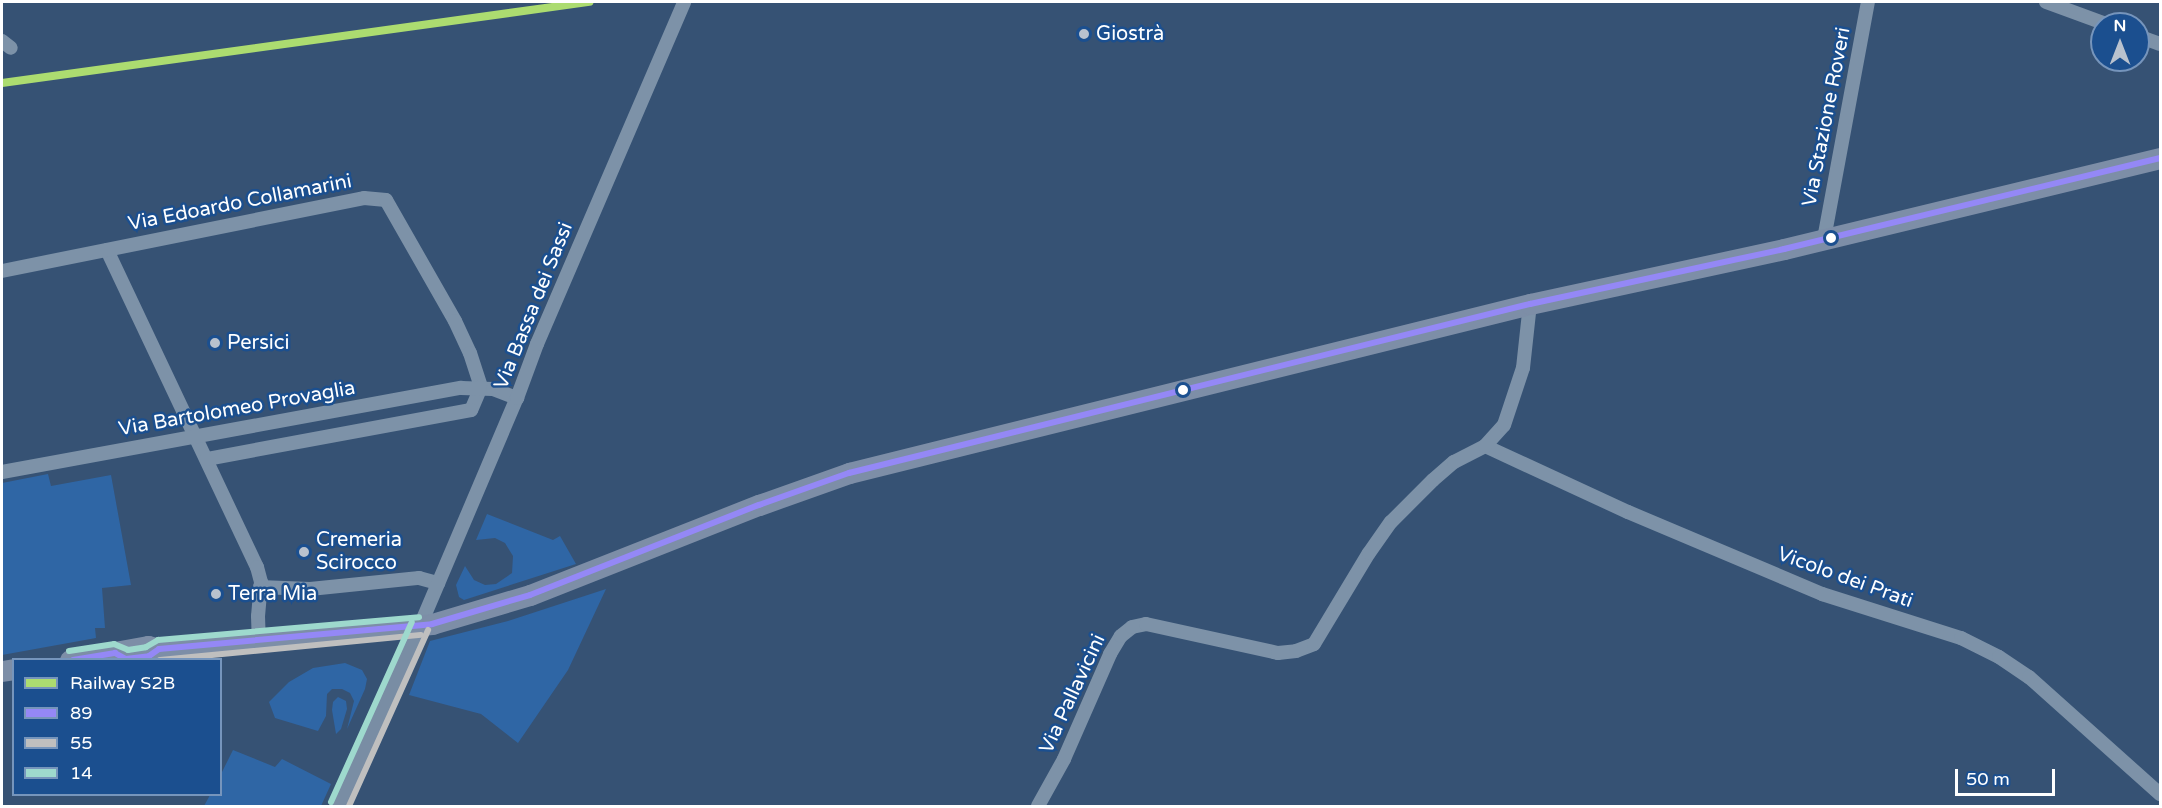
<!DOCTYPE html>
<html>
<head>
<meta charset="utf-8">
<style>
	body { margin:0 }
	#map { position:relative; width:2162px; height:808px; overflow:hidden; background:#365274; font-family:"Varela Round",sans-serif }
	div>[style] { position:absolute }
	.green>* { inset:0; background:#2f66a5 }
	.minor>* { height:14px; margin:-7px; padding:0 7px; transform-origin:7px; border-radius:7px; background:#7d92a8 }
	.secondary>* { height:20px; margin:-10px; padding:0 10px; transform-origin:10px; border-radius:10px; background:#798da4 }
	.primary>* { height:21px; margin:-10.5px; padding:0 10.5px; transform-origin:10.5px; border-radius:10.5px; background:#7d8ea7 }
	.bus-1>* { height:6px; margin:-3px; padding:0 3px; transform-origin:3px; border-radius:3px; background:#9488f6 }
	.bus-2>* { height:6px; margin:-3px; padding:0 3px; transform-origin:3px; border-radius:3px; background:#bfbfbf }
	.bus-3>* { height:6px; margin:-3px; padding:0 3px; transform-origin:3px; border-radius:3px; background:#9ed9cd }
	.rail-1>* { height:8px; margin:-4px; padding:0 4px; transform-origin:4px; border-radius:4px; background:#acdc70 }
	.dots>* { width:16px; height:16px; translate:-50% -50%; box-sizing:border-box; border:3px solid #1b4f8f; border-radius:50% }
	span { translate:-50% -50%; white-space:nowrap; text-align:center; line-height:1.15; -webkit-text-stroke:5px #1b4f8f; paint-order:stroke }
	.poi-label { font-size:20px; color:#fff }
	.left { translate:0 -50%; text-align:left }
	.street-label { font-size:20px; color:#fff }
	.frame { position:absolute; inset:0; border:3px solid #fff; pointer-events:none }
	.legend { position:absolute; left:12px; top:658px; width:210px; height:138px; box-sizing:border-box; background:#1b4f8f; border:2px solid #7695bc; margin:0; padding:8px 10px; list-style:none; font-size:18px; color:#fff }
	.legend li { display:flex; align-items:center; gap:12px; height:30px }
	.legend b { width:30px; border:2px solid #7695bc }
	.north { position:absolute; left:2090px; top:12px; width:60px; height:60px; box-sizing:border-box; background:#1b4f8f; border:2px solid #7695bc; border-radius:50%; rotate:0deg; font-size:16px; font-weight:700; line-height:24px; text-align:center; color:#fff }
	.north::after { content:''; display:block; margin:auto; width:21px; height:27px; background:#b9c2ce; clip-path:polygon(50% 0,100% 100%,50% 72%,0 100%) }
	.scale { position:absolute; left:1955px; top:769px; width:100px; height:27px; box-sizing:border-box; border:3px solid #fff; border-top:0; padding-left:8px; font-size:18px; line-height:21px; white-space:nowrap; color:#fff; -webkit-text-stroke:4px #1b4f8f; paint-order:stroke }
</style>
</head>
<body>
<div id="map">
	<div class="green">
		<div style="clip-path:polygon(48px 474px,51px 486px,111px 475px,131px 585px,102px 588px,105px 628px,95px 628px,96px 638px,2px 655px,2px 483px)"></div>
		<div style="clip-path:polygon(487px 514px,553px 540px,560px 536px,576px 564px,464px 600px,459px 597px,456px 585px,465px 566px,474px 580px,485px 585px,496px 584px,512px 573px,513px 556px,505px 543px,495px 538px,476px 540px)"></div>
		<div style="clip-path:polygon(606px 589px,568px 670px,518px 743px,481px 714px,409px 695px,430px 641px,508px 621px)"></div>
		<div style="clip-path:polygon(345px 663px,362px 670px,367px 679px,365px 689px,347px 729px,354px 701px,350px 693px,342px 689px,332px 689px,327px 694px,326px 716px,318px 731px,275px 718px,269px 702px,289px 682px,313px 668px)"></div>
		<div style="clip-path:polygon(338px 697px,346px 701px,347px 709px,341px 729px,336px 734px,332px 710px,333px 702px)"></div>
		<div style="clip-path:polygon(233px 750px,275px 767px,282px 759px,331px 784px,321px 806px,204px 806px,210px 795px,220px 794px,221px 774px)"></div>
	</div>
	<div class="minor">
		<div style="left:2046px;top:2px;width:64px;rotate:20.1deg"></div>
		<div style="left:2138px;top:36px;width:23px;rotate:20deg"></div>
		<div style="left:2px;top:41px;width:11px;rotate:38deg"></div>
		<div style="left:1824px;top:239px;width:241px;rotate:-79.5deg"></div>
		<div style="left:107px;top:250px;width:351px;rotate:64.7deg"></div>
		<div style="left:257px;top:567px;width:16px;rotate:75deg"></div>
		<div style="left:261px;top:582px;width:34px;rotate:95deg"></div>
		<div style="left:258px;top:616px;width:23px;rotate:88deg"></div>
		<div style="left:2px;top:271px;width:369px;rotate:-11.4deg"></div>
		<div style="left:364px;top:198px;width:22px;rotate:5deg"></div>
		<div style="left:386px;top:200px;width:139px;rotate:60.3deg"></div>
		<div style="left:455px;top:321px;width:35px;rotate:65deg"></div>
		<div style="left:470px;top:353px;width:36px;rotate:72deg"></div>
		<div style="left:481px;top:387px;width:25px;rotate:113deg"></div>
		<div style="left:471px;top:410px;width:269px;rotate:169.5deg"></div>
		<div style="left:1485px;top:446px;width:157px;rotate:24.8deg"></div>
		<div style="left:1628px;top:512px;width:211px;rotate:22.9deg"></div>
		<div style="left:1822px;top:594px;width:146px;rotate:17.6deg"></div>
		<div style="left:1961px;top:638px;width:42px;rotate:26.6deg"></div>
		<div style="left:1999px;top:657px;width:36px;rotate:34deg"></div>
		<div style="left:2029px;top:677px;width:176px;rotate:41.8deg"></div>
		<div style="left:2px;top:472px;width:467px;rotate:-10.4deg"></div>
		<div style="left:461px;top:388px;width:32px;rotate:2deg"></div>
		<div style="left:493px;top:389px;width:26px;rotate:21deg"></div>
		<div style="left:260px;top:587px;width:50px;rotate:2.3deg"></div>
		<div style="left:310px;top:589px;width:110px;rotate:-5.8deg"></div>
		<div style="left:419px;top:578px;width:20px;rotate:15deg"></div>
		<div style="left:420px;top:626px;width:248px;rotate:-67deg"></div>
		<div style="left:517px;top:398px;width:58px;rotate:-69.7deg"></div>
		<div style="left:537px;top:344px;width:372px;rotate:-66.7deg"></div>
		<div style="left:1038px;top:806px;width:54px;rotate:-61deg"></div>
		<div style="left:1064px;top:759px;width:115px;rotate:-66.3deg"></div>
		<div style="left:1110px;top:654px;width:21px;rotate:-59deg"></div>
		<div style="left:1121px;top:636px;width:14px;rotate:-39deg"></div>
		<div style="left:1132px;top:627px;width:14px;rotate:-12deg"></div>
		<div style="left:1146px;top:624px;width:135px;rotate:12.4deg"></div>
		<div style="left:1278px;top:653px;width:18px;rotate:-6deg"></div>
		<div style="left:1296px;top:651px;width:19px;rotate:-21deg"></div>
		<div style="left:1314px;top:644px;width:106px;rotate:-58.9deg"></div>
		<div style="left:1369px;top:553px;width:38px;rotate:-55deg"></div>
		<div style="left:1391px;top:522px;width:59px;rotate:-45deg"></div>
		<div style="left:1433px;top:480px;width:28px;rotate:-41deg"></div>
		<div style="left:1454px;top:462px;width:35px;rotate:-27deg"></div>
		<div style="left:1485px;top:446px;width:28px;rotate:-48deg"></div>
		<div style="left:1504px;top:425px;width:60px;rotate:-71.6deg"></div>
		<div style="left:1523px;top:368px;width:64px;rotate:-83.8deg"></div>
	</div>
	<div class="secondary">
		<div style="left:339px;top:806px;width:197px;rotate:-65.8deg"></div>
	</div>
	<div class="primary">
		<div style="left:70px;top:660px;width:79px;rotate:-10.2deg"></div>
		<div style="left:148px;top:646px;width:11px;rotate:15deg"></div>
		<div style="left:159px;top:649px;width:274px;rotate:-5.2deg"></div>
		<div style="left:432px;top:624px;width:102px;rotate:-16.5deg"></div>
		<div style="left:530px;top:595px;width:246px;rotate:-21.5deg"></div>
		<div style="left:759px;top:505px;width:96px;rotate:-19.6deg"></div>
		<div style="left:849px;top:473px;width:702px;rotate:-13.94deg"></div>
		<div style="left:1530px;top:304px;width:260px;rotate:-12.2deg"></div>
		<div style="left:1784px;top:249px;width:387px;rotate:-13.6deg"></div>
		<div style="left:2px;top:671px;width:12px;rotate:-9deg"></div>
	</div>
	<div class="bus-1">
		<div style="left:73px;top:660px;width:43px;rotate:-9.5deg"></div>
		<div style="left:115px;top:653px;width:13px;rotate:29deg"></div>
		<div style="left:126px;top:659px;width:23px;rotate:-7deg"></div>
		<div style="left:149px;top:656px;width:12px;rotate:-35deg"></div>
		<div style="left:159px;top:649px;width:274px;rotate:-5.2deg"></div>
		<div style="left:432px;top:624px;width:102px;rotate:-16.5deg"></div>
		<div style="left:530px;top:595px;width:246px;rotate:-21.5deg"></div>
		<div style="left:759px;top:505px;width:96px;rotate:-19.6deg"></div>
		<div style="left:849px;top:473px;width:702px;rotate:-13.94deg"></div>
		<div style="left:1530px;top:304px;width:260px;rotate:-12.2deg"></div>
		<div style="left:1784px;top:249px;width:387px;rotate:-13.6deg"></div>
	</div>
	<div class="bus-2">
		<div style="left:160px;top:660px;width:262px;rotate:-5.5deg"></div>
		<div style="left:349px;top:806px;width:193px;rotate:-65.8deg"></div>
	</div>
	<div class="bus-3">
		<div style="left:69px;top:651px;width:46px;rotate:-8.8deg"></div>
		<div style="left:114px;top:644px;width:15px;rotate:23deg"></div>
		<div style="left:128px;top:650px;width:18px;rotate:-9deg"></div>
		<div style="left:146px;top:647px;width:14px;rotate:-30deg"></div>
		<div style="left:158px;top:640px;width:262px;rotate:-5deg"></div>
		<div style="left:331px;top:802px;width:197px;rotate:-65.8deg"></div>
	</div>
	<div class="rail-1">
		<div style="left:2px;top:83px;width:593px;rotate:-7.86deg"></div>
	</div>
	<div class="dots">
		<div style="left:1084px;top:34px;background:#b9c2ce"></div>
		<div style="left:1831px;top:238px;background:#fff"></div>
		<div style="left:215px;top:343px;background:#b9c2ce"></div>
		<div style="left:1183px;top:390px;background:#fff"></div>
		<div style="left:304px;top:552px;background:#b9c2ce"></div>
		<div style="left:216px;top:594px;background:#b9c2ce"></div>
	</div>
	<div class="poi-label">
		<span class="left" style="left:1096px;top:34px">Giostrà</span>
		<span class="left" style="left:227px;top:343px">Persici</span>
		<span class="left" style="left:316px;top:552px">Cremeria<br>Scirocco</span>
		<span class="left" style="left:228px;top:594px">Terra Mia</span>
	</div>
	<div class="street-label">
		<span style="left:1827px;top:117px;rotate:-79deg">Via Stazione Roveri</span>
		<span style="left:240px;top:203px;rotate:-11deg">Via Edoardo Collamarini</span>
		<span style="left:534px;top:306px;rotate:-68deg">Via Bassa dei Sassi</span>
		<span style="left:237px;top:409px;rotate:-10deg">Via Bartolomeo Provaglia</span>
		<span style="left:1845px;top:578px;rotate:20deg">Vicolo dei Prati</span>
		<span style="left:1073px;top:694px;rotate:-65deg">Via Pallavicini</span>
	</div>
	<div class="frame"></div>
	<ul class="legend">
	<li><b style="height:8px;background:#acdc70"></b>Railway S2B</li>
	<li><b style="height:8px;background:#9488f6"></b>89</li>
	<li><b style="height:8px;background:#bfbfbf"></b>55</li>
	<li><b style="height:8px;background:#9ed9cd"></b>14</li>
	</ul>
	<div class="north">N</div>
	<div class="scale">50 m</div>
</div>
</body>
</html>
